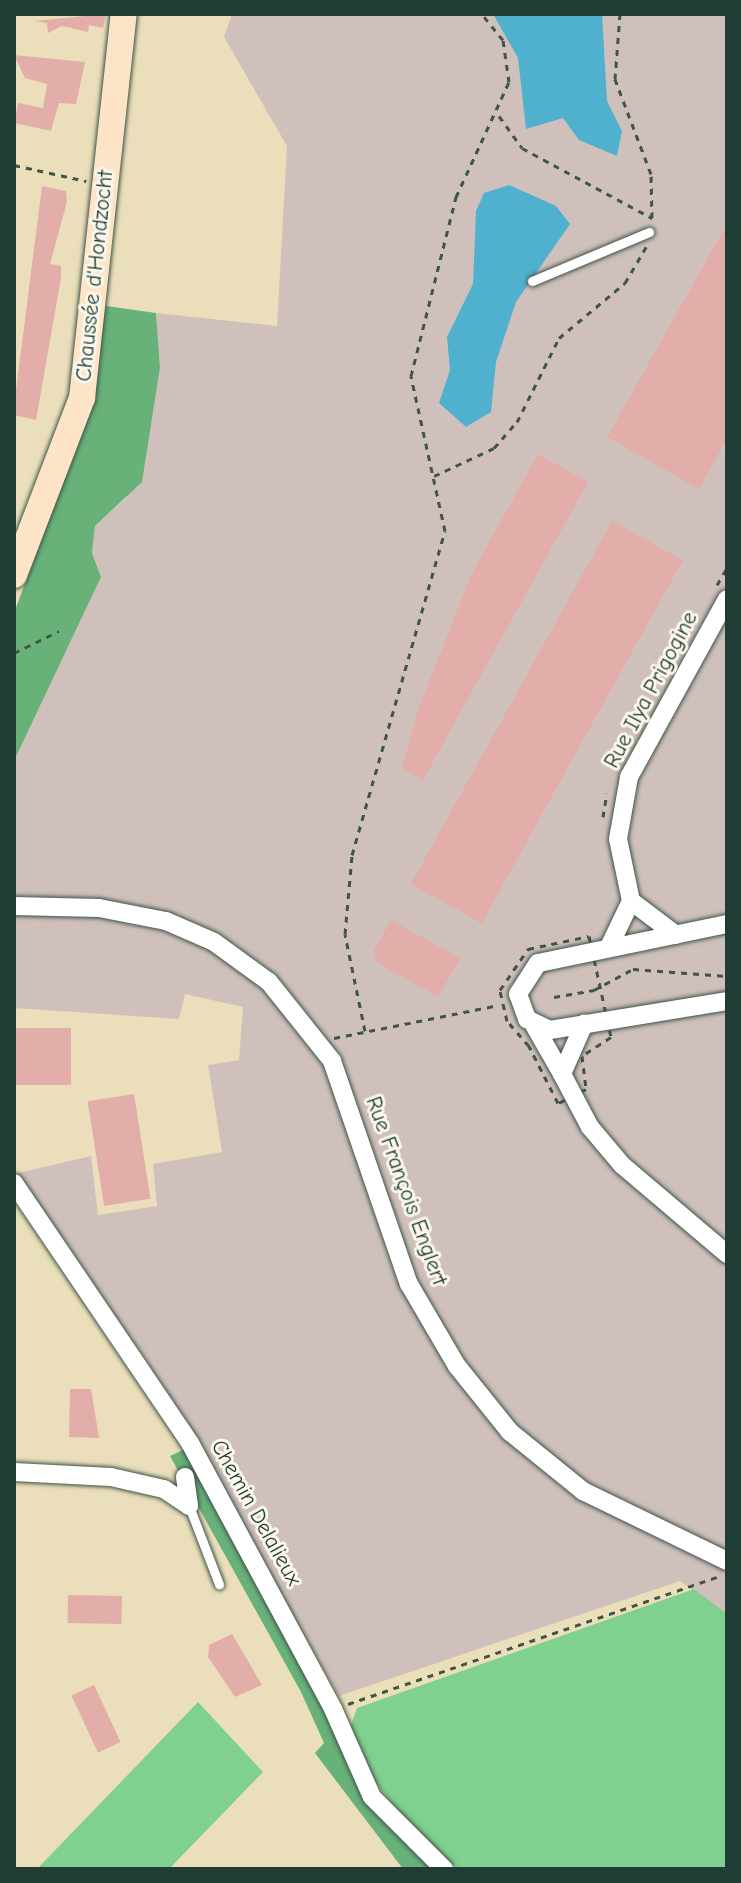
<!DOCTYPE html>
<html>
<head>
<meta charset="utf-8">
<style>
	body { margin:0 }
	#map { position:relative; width:741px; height:1883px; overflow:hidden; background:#ebdfbb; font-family:"Comic Neue",sans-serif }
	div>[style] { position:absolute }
	.industrial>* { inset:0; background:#d0c0bc }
	.green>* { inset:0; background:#80d090 }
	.forest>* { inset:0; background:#68b27a }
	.water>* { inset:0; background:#4fb1ce }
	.building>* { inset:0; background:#e3adaa; transform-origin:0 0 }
	.path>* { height:3px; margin-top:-1.5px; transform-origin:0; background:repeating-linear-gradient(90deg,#3e5548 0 6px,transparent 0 12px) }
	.roads { filter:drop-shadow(0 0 2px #3e5548) drop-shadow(0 0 2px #3e5548) }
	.service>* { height:9px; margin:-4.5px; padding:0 4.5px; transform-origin:4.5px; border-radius:4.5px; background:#fff }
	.minor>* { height:18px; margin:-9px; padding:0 9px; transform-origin:9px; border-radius:9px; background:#fff }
	.secondary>* { height:26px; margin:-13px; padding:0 13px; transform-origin:13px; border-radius:13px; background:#fee4c6 }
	span { translate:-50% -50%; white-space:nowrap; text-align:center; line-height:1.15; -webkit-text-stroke:6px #fbf7ec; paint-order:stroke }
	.street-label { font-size:22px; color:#1f3d34 }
	.frame { position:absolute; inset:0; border:16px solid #1f3d34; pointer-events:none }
</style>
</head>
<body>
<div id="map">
	<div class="industrial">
		<div style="clip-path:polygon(232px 14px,727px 14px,727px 1616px,680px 1581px,339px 1696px,149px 1364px,14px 1174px,91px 1156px,98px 1215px,157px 1206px,153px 1164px,222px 1152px,208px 1065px,239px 1060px,243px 1007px,185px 994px,179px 1019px,14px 1008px,14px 761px,101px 577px,92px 553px,95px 526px,126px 498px,160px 367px,156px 313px,277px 326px,287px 146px,224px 37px)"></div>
	</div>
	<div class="green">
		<div style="clip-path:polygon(694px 1589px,727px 1614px,727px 1869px,460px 1869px,425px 1845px,368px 1773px,350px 1728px,357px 1708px)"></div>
		<div style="clip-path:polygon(198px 1702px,263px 1772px,169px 1869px,37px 1869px)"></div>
	</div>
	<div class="forest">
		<div style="clip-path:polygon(106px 306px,156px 313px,160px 367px,142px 482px,95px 526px,92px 553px,101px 577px,14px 761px,14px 613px,89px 411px)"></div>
		<div style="clip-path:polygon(185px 1449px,289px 1635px,363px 1788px,441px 1869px,403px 1869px,315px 1753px,324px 1743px,301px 1692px,170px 1456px)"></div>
	</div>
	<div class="water">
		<div style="clip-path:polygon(493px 14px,602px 14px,607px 101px,622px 131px,617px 156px,579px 140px,563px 118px,526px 129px,518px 58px)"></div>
		<div style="clip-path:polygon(509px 185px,556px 206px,570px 224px,516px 302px,496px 362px,491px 412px,466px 427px,439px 403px,450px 370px,447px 337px,473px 284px,476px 211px,484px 193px)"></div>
	</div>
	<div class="building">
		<div style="clip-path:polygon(106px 14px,103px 28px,89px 25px,88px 32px,62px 26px,48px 33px,47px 23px,34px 21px)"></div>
		<div style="clip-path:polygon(14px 55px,85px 62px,76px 104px,59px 103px,51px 131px,14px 123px,18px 103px,43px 108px,47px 84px,25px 78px)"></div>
		<div style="clip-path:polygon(42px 186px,66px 191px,67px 202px,50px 264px,61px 266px,61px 278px,36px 420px,14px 415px,14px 406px)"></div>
		<div style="clip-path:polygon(727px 224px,727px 439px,699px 489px,607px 437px)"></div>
		<div style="clip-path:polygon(538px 454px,588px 482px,423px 780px,402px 768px,418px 710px,471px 575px)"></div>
		<div style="left:612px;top:521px;width:81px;height:415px;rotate:29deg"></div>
		<div style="clip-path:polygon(391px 920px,460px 958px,438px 997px,376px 962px,374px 950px)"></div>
		<div style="left:14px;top:1028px;width:57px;height:57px"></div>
		<div style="left:134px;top:1094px;width:106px;height:47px;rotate:81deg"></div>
		<div style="clip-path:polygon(70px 1389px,91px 1389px,99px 1438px,69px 1437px)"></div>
		<div style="left:68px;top:1595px;width:54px;height:28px;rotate:1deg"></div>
		<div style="clip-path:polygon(232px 1634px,262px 1685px,235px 1697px,208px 1657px,209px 1645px)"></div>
		<div style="left:94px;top:1685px;width:63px;height:25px;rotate:65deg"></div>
	</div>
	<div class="path">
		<div style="left:499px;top:116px;width:39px;rotate:54deg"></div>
		<div style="left:522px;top:148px;width:148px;rotate:28.3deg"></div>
		<div style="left:652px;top:218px;width:44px;rotate:-91.3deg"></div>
		<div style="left:651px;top:174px;width:102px;rotate:-110.8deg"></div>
		<div style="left:615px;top:79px;width:65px;rotate:-85.6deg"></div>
		<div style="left:14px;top:165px;width:74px;rotate:12.5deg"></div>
		<div style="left:434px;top:476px;width:66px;rotate:-25deg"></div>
		<div style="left:494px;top:448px;width:35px;rotate:-49deg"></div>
		<div style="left:517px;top:422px;width:94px;rotate:-63.4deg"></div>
		<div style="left:559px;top:338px;width:86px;rotate:-39.8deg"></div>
		<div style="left:625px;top:283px;width:42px;rotate:-59.7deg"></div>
		<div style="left:717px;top:585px;width:20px;rotate:-60deg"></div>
		<div style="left:14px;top:653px;width:50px;rotate:-26.1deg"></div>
		<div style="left:603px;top:817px;width:24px;rotate:-81deg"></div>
		<div style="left:589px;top:936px;width:103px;rotate:77.7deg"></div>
		<div style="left:611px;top:1037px;width:35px;rotate:147deg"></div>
		<div style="left:582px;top:1056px;width:33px;rotate:83deg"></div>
		<div style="left:586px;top:1089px;width:31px;rotate:153deg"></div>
		<div style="left:558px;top:1103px;width:64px;rotate:-117deg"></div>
		<div style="left:529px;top:1046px;width:33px;rotate:-131deg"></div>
		<div style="left:507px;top:1021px;width:32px;rotate:-103deg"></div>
		<div style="left:500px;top:990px;width:50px;rotate:-55.7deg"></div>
		<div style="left:528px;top:949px;width:62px;rotate:-12deg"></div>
		<div style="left:554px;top:997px;width:41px;rotate:-9.9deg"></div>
		<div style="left:594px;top:990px;width:44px;rotate:-28.3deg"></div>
		<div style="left:633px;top:969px;width:94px;rotate:4.3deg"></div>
		<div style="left:365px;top:1031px;width:99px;rotate:-101.7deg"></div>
		<div style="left:345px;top:934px;width:79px;rotate:-84.9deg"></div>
		<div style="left:352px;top:855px;width:337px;rotate:-74deg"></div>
		<div style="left:445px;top:531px;width:159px;rotate:-102.4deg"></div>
		<div style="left:411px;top:376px;width:185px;rotate:-75.9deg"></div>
		<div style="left:456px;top:197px;width:127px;rotate:-65.3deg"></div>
		<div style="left:509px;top:82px;width:42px;rotate:-98.1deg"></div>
		<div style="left:503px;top:40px;width:33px;rotate:-129deg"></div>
		<div style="left:334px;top:1038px;width:168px;rotate:-11.3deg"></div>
		<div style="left:348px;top:1704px;width:392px;rotate:-19deg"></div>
	</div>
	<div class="roads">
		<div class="service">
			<div style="left:532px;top:281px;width:127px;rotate:-22.7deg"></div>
			<div style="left:189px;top:1506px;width:84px;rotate:69deg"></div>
		</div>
		<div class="minor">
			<div style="left:631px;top:901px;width:63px;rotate:-101.8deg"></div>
			<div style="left:618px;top:839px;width:63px;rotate:-79.9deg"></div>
			<div style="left:629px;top:777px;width:203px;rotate:-61.2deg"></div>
			<div style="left:14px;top:906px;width:85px;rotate:1.3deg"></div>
			<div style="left:99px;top:908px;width:68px;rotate:11deg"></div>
			<div style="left:166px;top:921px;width:52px;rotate:23.6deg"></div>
			<div style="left:214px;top:942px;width:68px;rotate:36deg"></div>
			<div style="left:269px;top:982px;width:101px;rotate:51.4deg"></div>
			<div style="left:332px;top:1061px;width:236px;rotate:71deg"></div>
			<div style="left:409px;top:1284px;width:95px;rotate:59.7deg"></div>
			<div style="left:457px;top:1366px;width:85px;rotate:51.2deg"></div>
			<div style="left:510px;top:1432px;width:94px;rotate:38.9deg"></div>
			<div style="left:583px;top:1491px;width:160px;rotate:25.9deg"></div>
			<div style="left:727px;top:924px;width:193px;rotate:168.3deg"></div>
			<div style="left:538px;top:963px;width:37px;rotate:123deg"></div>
			<div style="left:518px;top:994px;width:27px;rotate:70deg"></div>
			<div style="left:527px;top:1019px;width:25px;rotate:26deg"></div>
			<div style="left:550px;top:1030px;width:179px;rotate:-9.3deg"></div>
			<div style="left:609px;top:947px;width:51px;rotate:-64.4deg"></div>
			<div style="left:631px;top:901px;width:56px;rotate:37.1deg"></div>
			<div style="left:534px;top:1025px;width:56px;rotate:60.3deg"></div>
			<div style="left:562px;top:1074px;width:55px;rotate:-66.3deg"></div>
			<div style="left:562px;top:1074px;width:60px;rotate:62.2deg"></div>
			<div style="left:590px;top:1127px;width:50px;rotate:49.9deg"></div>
			<div style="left:622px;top:1165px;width:138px;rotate:40.3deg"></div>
			<div style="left:14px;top:1183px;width:314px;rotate:55.9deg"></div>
			<div style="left:190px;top:1443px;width:302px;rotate:61.7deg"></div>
			<div style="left:333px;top:1709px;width:96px;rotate:66.1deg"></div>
			<div style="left:372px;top:1797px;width:102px;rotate:45deg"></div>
			<div style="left:14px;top:1472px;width:97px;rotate:3deg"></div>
			<div style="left:111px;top:1477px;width:54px;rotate:12.8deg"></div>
			<div style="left:164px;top:1489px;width:30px;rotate:34deg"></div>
			<div style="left:185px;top:1477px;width:29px;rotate:82deg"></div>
		</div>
		<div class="secondary">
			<div style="left:14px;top:575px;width:190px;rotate:-69deg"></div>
			<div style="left:82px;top:398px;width:386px;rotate:-83.8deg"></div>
		</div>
	</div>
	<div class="street-label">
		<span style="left:95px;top:276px;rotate:-84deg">Chaussée d'Hondzocht</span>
		<span style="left:651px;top:690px;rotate:-62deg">Rue Ilya Prigogine</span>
		<span style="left:406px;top:1191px;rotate:70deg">Rue François Englert</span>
		<span style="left:256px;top:1513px;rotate:61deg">Chemin Delalieux</span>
	</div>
	<div class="frame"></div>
</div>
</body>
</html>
